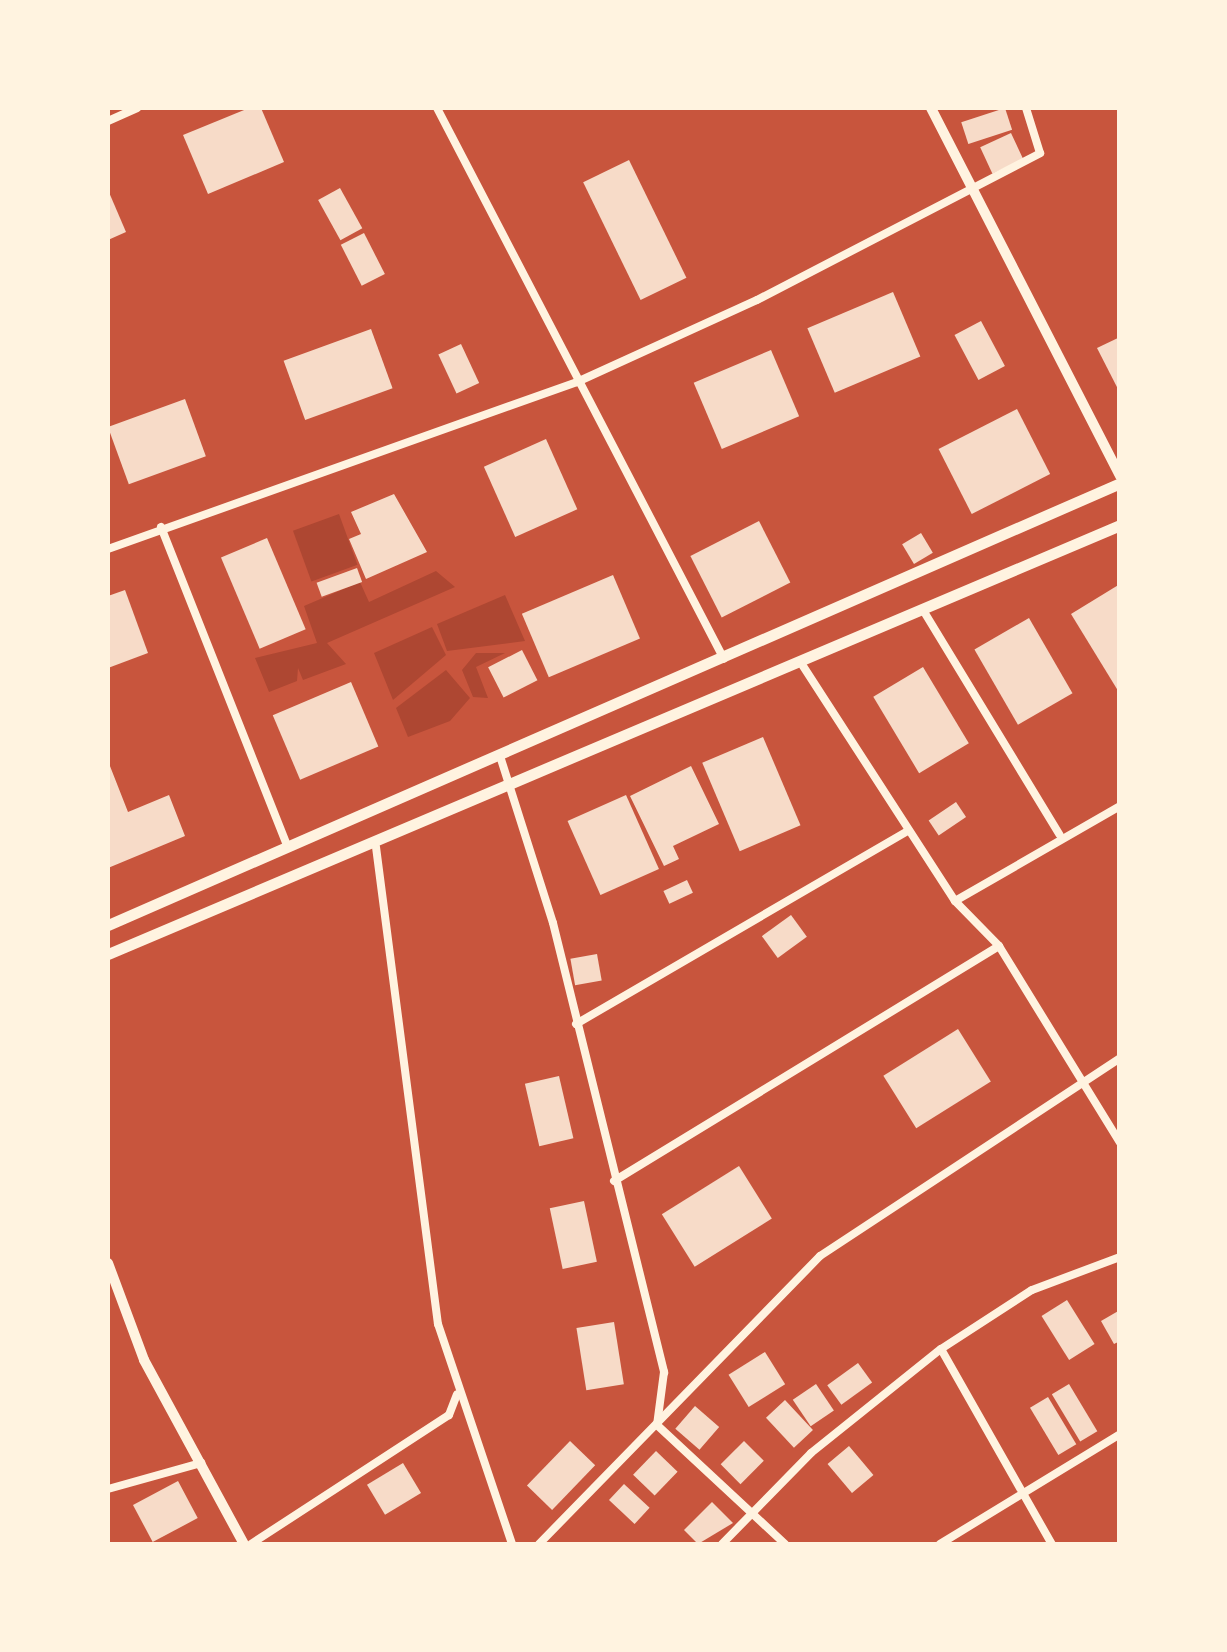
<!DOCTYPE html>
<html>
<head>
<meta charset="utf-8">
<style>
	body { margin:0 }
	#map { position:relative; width:1227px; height:1652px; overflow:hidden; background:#c8553d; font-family:Poppins,sans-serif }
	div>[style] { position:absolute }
	.green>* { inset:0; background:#ae4732; transform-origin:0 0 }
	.building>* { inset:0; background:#f7dbc8; transform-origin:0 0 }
	.minor>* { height:8px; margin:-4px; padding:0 4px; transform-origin:4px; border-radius:4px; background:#fff3e0 }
	.tertiary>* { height:10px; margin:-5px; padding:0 5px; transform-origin:5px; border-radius:5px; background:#fff3e0 }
	.secondary>* { height:11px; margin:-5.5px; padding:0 5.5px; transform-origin:5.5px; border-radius:5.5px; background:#fff3e0 }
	span { translate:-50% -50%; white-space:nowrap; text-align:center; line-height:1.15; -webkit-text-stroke:8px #fff3e0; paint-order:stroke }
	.frame { position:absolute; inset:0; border:110px solid #fff3e0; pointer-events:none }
</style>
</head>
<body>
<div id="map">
	<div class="green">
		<div style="left:339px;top:514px;width:54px;height:49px;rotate:70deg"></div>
		<div style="clip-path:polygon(436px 571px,455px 587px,327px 643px,346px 664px,303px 680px,298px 668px,297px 681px,269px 692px,255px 658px,317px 643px,304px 606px,360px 582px,369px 602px)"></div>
		<div style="clip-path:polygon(505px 595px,525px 641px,447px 651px,437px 624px)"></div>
		<div style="clip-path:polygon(432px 627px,446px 655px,393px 700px,374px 653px)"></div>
		<div style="clip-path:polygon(476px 653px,505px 653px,476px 667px,488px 698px,473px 697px,462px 670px)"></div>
		<div style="clip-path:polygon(446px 670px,470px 698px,450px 721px,408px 737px,396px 708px)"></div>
	</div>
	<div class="building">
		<div style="clip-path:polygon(249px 108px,261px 108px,284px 162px,208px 194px,183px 135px)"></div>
		<div style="left:1005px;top:108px;width:23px;height:46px;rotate:72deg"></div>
		<div style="left:1011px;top:133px;width:29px;height:34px;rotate:65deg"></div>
		<div style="left:629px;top:160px;width:131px;height:51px;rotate:64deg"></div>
		<div style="left:340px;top:188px;width:46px;height:25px;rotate:61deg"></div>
		<div style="clip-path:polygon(108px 190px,126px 232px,108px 240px)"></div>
		<div style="left:364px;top:233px;width:46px;height:26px;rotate:63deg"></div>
		<div style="left:893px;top:292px;width:70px;height:93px;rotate:67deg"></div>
		<div style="left:981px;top:321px;width:51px;height:30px;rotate:62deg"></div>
		<div style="left:371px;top:329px;width:63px;height:93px;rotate:70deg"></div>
		<div style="clip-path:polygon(1120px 337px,1120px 393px,1097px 348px)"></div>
		<div style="left:461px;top:344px;width:43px;height:25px;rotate:65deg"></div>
		<div style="left:771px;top:350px;width:72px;height:84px;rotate:67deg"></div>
		<div style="left:185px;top:399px;width:61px;height:82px;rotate:70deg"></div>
		<div style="left:1017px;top:409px;width:73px;height:88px;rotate:63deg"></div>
		<div style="left:546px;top:439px;width:77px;height:68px;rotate:66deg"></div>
		<div style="clip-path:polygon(394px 494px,427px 552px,366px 579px,349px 539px,361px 534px,351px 512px)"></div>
		<div style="left:759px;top:521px;width:69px;height:77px;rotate:63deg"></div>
		<div style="left:921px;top:533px;width:23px;height:22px;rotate:59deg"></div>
		<div style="left:267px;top:538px;width:99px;height:50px;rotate:67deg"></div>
		<div style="left:357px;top:568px;width:15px;height:43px;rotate:70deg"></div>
		<div style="left:613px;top:575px;width:69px;height:99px;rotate:67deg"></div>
		<div style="clip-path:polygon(1120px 584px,1120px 694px,1071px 614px)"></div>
		<div style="clip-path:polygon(125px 590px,148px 653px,108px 668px,108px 596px)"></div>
		<div style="left:1029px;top:618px;width:87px;height:63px;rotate:60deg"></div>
		<div style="left:522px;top:650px;width:34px;height:38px;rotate:63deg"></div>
		<div style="left:923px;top:667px;width:89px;height:58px;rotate:59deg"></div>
		<div style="left:351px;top:682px;width:70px;height:85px;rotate:67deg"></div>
		<div style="left:763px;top:737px;width:96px;height:66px;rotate:67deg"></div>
		<div style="clip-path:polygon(108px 761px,128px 812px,169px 795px,185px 836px,108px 868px)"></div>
		<div style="clip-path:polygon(691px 766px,719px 824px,673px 846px,679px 859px,664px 866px,630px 796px)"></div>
		<div style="left:626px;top:795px;width:81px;height:64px;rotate:66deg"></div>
		<div style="left:956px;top:802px;width:18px;height:33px;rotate:56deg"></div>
		<div style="left:687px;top:880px;width:14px;height:26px;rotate:65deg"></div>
		<div style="left:791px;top:915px;width:27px;height:36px;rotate:54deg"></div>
		<div style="left:597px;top:954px;width:27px;height:27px;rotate:80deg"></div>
		<div style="left:958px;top:1029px;width:62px;height:88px;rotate:58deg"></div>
		<div style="left:559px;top:1076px;width:64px;height:35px;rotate:77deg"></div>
		<div style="left:739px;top:1166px;width:62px;height:91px;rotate:58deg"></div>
		<div style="left:584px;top:1201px;width:62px;height:35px;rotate:78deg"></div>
		<div style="left:1067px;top:1300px;width:52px;height:30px;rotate:58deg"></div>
		<div style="clip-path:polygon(1120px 1310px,1120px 1341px,1114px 1344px,1101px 1321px)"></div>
		<div style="left:614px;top:1322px;width:63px;height:38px;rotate:81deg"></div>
		<div style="left:765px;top:1352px;width:38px;height:43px;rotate:58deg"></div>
		<div style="left:858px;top:1363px;width:24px;height:38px;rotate:54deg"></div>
		<div style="left:816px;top:1384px;width:32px;height:28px;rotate:56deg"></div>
		<div style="left:1069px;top:1384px;width:55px;height:20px;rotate:59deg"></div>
		<div style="left:1048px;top:1397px;width:55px;height:21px;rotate:59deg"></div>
		<div style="left:785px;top:1400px;width:41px;height:26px;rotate:47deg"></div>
		<div style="left:695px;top:1406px;width:32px;height:30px;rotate:41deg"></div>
		<div style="left:570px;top:1441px;width:35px;height:62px;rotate:44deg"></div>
		<div style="left:744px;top:1441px;width:28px;height:33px;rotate:45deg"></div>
		<div style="left:849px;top:1446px;width:38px;height:28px;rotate:50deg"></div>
		<div style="left:656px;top:1451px;width:30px;height:33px;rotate:44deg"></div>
		<div style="left:403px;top:1463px;width:35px;height:42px;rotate:59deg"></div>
		<div style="left:178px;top:1481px;width:42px;height:51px;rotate:62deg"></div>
		<div style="left:624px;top:1484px;width:35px;height:22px;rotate:43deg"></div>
		<div style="clip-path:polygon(712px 1502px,733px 1523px,698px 1544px,684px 1530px)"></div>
	</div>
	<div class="minor">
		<div style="left:437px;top:108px;width:621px;rotate:62.49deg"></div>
		<div style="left:108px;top:121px;width:32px;rotate:-24deg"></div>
		<div style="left:161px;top:527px;width:345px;rotate:68.4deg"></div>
		<div style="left:108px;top:549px;width:498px;rotate:-19.6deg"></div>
		<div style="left:577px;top:382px;width:198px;rotate:-24.5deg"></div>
		<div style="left:757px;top:300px;width:319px;rotate:-27.4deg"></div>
		<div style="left:1040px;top:153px;width:47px;rotate:-107.3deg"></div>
		<div style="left:923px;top:610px;width:263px;rotate:58.7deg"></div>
		<div style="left:803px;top:666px;width:280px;rotate:57.1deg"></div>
		<div style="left:955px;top:901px;width:63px;rotate:45.6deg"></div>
		<div style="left:999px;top:946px;width:231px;rotate:58.4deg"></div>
		<div style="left:500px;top:756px;width:175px;rotate:72.4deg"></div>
		<div style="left:553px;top:923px;width:463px;rotate:76.1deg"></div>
		<div style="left:664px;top:1372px;width:53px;rotate:97.5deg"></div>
		<div style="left:657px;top:1425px;width:175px;rotate:42.9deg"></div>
		<div style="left:376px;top:847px;width:481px;rotate:82.6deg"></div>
		<div style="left:438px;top:1324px;width:232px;rotate:71.4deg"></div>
		<div style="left:955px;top:901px;width:190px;rotate:-29.9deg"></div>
		<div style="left:576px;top:1024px;width:383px;rotate:-30.2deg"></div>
		<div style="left:614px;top:1181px;width:451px;rotate:-31.4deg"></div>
		<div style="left:941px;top:1349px;width:224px;rotate:60.4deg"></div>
		<div style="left:108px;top:1489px;width:97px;rotate:-15.6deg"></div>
		<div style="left:251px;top:1544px;width:236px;rotate:-33.1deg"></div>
		<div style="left:449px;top:1415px;width:22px;rotate:-69deg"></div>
		<div style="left:539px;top:1544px;width:402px;rotate:-45.7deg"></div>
		<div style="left:820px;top:1256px;width:359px;rotate:-33.4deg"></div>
		<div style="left:722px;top:1544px;width:127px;rotate:-45.6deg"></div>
		<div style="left:811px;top:1453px;width:166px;rotate:-38.7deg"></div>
		<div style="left:941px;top:1349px;width:108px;rotate:-33deg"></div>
		<div style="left:1032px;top:1290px;width:94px;rotate:-20.6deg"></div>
		<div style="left:940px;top:1544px;width:211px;rotate:-31.4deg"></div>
	</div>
	<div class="tertiary">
		<div style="left:931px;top:108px;width:414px;rotate:62.8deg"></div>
		<div style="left:108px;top:1263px;width:103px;rotate:69.6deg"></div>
		<div style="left:144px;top:1360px;width:209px;rotate:61.5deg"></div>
	</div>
	<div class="secondary">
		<div style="left:108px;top:925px;width:1104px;rotate:-23.59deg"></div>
		<div style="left:108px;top:954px;width:1099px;rotate:-22.97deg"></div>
	</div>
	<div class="frame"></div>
</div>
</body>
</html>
